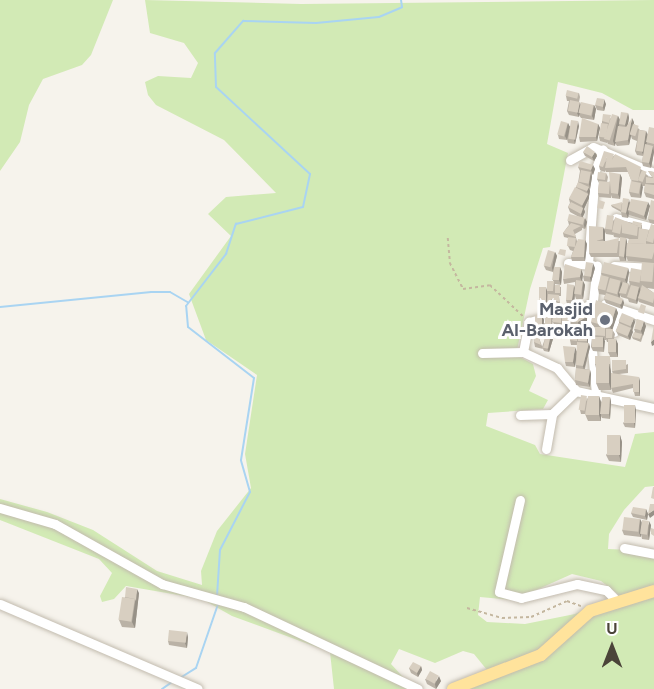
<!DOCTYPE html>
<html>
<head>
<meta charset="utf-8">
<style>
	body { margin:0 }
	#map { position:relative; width:654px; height:689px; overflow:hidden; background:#f6f3ec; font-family:Figtree,sans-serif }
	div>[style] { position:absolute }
	.green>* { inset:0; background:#d2eab5 }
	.stream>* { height:2px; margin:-1px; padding:0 1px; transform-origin:1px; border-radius:1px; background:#a9d4f2 }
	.path>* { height:1.5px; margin-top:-0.75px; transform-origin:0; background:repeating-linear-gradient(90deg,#c4b79f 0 3px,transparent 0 6px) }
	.roads { filter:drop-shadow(0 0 2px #c2bbae) drop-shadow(0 0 2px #c2bbae) }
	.minor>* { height:9px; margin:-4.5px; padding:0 4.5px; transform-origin:4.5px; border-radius:4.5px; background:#fff }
	.major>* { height:12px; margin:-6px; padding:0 6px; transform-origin:6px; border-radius:6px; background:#ffe39c }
	.wall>* { inset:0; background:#bab2a6 }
	.shaded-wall>* { inset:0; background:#979187 }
	.building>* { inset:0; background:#d8cfc1; transform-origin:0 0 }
	.dots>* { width:16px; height:16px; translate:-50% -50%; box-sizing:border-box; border:3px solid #fff; border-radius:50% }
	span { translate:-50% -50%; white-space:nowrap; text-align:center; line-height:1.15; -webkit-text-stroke:6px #fff; paint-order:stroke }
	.worship-label { font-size:18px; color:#5b616d; font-weight:700 }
	.right { translate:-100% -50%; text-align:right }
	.north { position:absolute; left:582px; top:617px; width:60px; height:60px; -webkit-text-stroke:4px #fff; paint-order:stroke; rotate:0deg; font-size:16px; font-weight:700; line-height:24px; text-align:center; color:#4b4439 }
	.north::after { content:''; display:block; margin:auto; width:21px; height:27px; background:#4b4439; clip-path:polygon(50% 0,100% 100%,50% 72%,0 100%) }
</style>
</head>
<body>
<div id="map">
	<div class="green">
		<div style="clip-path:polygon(0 0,113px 0,91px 55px,82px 65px,43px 79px,29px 105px,20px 142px,0 171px)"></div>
		<div style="clip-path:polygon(evenodd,145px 0,301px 4px,654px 0,654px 110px,633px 110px,602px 93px,558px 82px,547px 144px,568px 153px,550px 247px,543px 248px,530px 289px,516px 355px,533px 364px,536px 376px,529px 391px,548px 400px,543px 409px,488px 413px,486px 426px,535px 445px,540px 454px,625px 467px,635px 434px,654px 432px,654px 486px,645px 487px,624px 510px,609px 534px,608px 549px,654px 551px,654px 689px,454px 689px,487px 670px,474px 654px,463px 651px,435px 663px,399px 649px,391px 664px,414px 689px,334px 689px,330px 652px,232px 616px,202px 599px,126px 586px,114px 599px,102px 602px,100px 596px,112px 573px,99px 559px,0 520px,0 499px,47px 512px,93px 530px,157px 571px,202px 585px,201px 571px,217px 531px,251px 488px,245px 454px,257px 375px,206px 340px,189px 294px,231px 236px,208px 214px,226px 197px,276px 193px,224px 140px,156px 105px,148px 95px,145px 82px,158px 76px,191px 78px,198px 63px,184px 43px,150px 33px,145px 0,572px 574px,601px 581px,619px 595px,575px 614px,525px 624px,487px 622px,478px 615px,480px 597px,514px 600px,572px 574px)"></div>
	</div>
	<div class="stream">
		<div style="left:0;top:307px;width:152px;rotate:-5.7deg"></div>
		<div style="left:151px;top:292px;width:19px"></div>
		<div style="left:170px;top:292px;width:20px;rotate:30deg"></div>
		<div style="left:217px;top:596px;width:46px;rotate:-86.3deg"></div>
		<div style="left:220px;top:550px;width:65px;rotate:-62.7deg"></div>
		<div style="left:250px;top:492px;width:33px;rotate:-106deg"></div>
		<div style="left:241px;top:460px;width:83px;rotate:-81deg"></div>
		<div style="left:254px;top:378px;width:83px;rotate:-142.3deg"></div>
		<div style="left:188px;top:327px;width:21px;rotate:-95deg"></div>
		<div style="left:186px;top:306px;width:66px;rotate:-52.4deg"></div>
		<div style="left:226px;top:254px;width:32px;rotate:-72deg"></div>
		<div style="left:236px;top:224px;width:69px;rotate:-14.2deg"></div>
		<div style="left:303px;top:207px;width:34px;rotate:-78deg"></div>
		<div style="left:310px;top:174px;width:128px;rotate:-137.2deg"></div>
		<div style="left:216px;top:87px;width:34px;rotate:-92deg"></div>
		<div style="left:215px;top:53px;width:43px;rotate:-48.8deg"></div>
		<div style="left:243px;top:21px;width:73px;rotate:1.6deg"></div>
		<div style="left:316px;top:23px;width:63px;rotate:-5.4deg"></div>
		<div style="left:379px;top:17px;width:25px;rotate:-23deg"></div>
		<div style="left:402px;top:7px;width:7px;rotate:-98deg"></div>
		<div style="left:180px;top:678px;width:19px;rotate:-32deg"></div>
		<div style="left:196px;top:668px;width:68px;rotate:-71deg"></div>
		<div style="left:162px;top:689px;width:12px;rotate:-35deg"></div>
	</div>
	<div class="path">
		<div style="left:448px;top:238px;width:25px;rotate:85deg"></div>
		<div style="left:450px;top:263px;width:29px;rotate:63deg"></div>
		<div style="left:463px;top:289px;width:27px;rotate:-8deg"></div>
		<div style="left:490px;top:285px;width:47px;rotate:43.3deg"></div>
		<div style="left:467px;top:608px;width:36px;rotate:16deg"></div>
		<div style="left:502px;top:618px;width:29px;rotate:-2deg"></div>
		<div style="left:531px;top:617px;width:39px;rotate:-24deg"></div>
		<div style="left:567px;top:601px;width:15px;rotate:20deg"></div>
	</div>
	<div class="roads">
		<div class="minor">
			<div style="left:570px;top:160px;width:26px;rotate:-29deg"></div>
			<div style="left:593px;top:147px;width:66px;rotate:23.1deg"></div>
			<div style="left:616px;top:218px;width:39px;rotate:15deg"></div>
			<div style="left:568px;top:263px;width:24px;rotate:5deg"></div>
			<div style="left:588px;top:264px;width:93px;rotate:-85.7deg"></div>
			<div style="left:595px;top:171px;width:23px;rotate:-70deg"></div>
			<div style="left:614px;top:266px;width:40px;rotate:2.9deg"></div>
			<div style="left:605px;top:304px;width:52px;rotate:18.1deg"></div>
			<div style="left:614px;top:332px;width:23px;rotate:-70deg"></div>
			<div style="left:523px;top:352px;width:38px;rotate:25deg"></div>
			<div style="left:557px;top:368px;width:30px;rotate:50deg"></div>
			<div style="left:576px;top:391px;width:80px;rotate:12.3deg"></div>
			<div style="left:482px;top:353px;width:41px;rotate:-1.4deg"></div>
			<div style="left:523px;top:352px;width:31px;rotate:-79deg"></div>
			<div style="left:529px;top:322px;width:64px;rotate:-15.3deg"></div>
			<div style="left:596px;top:394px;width:66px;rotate:-95.2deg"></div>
			<div style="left:590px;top:328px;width:63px;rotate:-83.7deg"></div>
			<div style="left:520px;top:415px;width:32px;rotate:-2deg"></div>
			<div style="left:546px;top:449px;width:36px;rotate:-80deg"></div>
			<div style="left:552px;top:414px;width:33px;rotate:-44deg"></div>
			<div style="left:520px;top:500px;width:94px;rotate:102.9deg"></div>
			<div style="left:499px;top:592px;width:23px;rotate:15deg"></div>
			<div style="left:521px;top:598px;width:58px;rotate:-14deg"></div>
			<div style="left:577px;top:584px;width:30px;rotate:12deg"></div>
			<div style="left:606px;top:590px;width:16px;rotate:45deg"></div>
			<div style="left:0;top:508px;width:57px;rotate:16.2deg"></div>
			<div style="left:55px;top:524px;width:123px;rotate:29.3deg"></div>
			<div style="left:162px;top:584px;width:85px;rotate:15.7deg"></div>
			<div style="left:244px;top:607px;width:192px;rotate:25.2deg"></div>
			<div style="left:624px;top:548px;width:31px;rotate:11deg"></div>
			<div style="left:0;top:604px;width:215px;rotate:23.2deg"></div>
		</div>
		<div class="major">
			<div style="left:453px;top:689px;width:94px;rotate:-21.1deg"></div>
			<div style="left:541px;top:655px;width:66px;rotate:-41.9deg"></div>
			<div style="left:590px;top:611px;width:67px;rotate:-17.4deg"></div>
		</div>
	</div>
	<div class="wall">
		<div style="clip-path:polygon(579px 93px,580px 97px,579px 102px,581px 105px,594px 105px,596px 109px,594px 120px,581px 118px,579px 115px,579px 117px,569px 115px,567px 111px,569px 101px,567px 101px,566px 96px)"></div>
		<div style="clip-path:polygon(606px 104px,604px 111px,597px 110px,595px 105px)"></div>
		<div style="clip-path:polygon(628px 113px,629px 118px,628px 125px,634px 122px,634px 124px,640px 130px,646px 131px,647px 134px,654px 128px,654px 152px,651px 168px,643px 166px,642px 162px,643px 156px,637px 155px,635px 151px,637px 141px,632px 139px,631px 136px,629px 145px,617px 146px,615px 143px,615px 146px,608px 144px,607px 142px,607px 143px,600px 141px,599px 137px,602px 123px,602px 121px,618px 116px,620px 120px)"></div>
		<div style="clip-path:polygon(568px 123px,569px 126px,579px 126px,575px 144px,568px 143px,567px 139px,567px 140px,559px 139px,558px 135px)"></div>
		<div style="clip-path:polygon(598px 124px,600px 128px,597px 141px,580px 142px,579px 137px)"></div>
		<div style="clip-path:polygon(583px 152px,597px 156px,594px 161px,585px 156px)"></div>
		<div style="clip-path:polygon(615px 155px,642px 170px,648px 176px,648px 177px,652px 177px,648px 171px,654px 172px,654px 199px,646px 197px,644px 192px,645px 186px,642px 186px,641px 198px,631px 197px,629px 192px,632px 182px,628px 172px,606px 172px,605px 170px,605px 172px,600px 170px,599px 166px)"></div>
		<div style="clip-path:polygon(593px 165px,595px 169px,593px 175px,592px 174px,592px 177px,590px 189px,589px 188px,590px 191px,589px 196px,589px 198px,584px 209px,585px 212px,583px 217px,587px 222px,585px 229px,582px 228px,582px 230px,575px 234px,577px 241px,585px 240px,587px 244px,585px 261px,572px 261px,571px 257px,573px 251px,570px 250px,568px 246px,568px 238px,564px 237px,563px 233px,569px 225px,568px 221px,579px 217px,570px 212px,568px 207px,570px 203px,569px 199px,576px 188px,576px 187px,578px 183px,580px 171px,578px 167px)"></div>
		<div style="clip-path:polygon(606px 173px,608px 177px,607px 182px,609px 182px,620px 174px,622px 178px,620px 199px,612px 198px,611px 195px,611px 198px,599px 197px,598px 193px,599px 183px,597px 179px)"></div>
		<div style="clip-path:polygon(654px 201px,654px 224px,650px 223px,648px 219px)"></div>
		<div style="clip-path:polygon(630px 202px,650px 206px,646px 220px,629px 215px,629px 213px,628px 218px,622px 217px,621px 212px,612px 207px,611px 205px)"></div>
		<div style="clip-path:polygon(evenodd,615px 219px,642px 225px,642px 229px,649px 230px,654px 225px,654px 289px,647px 288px,654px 293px,654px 307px,639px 302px,638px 300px,637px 304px,629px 302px,628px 299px,621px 297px,620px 295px,620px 297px,624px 303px,622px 309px,606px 303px,604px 299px,605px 295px,599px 294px,598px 289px,602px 275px,601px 273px,628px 268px,629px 272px,627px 283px,629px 284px,630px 286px,629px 281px,642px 270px,642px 262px,628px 261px,626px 256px,626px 261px,620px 261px,619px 257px,591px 257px,589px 253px,604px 229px,615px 219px,605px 232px,606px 234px,613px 235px,613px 234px,614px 237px,620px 238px,620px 241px,605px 241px,605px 232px,615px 219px,626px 238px,629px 239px,626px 256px,627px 242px,626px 238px)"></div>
		<div style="clip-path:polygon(555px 252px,557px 256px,554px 267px,560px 267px,562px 272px,561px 285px,555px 284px,555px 285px,561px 287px,561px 296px,559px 296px,560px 304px,553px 301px,548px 306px,547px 304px,547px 306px,540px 306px,538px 301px,553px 281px,553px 272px,546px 270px,544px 266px)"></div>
		<div style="clip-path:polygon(595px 268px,591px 282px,584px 281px,583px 276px)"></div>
		<div style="clip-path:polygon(583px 274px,582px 280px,583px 281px,585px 285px,583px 299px,576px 299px,575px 296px,574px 305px,567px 304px,566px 300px,574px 285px,575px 288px,575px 282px,564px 284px,563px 279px)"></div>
		<div style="clip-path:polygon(585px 305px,587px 310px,587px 322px,580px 327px,588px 330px,588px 343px,590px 347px,585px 369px,590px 370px,591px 374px,590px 387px,576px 385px,575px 380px,576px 368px,576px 357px,575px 367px,566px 366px,565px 362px,577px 351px,577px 345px,571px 345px,570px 340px,579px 327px,564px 326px,562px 321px,562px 325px,554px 324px,553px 322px,561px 316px,562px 319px)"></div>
		<div style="clip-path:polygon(616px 308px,618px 313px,612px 329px,615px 334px,614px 339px,618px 344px,618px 357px,610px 357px,611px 373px,613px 374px,612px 371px,628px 364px,628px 373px,619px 374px,640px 381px,640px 396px,635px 396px,633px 388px,613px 393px,611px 388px,611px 390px,599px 390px,596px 383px,596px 368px,595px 364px,610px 356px,608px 352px,608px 342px,607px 342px,606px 339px,606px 340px,604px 340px,604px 352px,593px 351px,591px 347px,593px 327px,591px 322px)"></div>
		<div style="clip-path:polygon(551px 314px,553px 318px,552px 325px,560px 329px,560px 336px,552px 336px,553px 339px,549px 352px,544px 351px,542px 347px,547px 333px,546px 332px)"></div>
		<div style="clip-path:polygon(542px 315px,544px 320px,543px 332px,537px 332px,543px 349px,535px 347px,534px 342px,536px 332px,535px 328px)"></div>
		<div style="clip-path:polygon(619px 321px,635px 322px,630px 340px,618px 335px,616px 331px,619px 323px)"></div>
		<div style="clip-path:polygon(646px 326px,641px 342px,633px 339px,632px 337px,635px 332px,634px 329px)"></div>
		<div style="clip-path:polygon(599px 396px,601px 402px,610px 397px,611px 402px,610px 419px,602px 418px,601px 416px,601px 421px,588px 421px,585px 414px,581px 414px,580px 410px,588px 398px)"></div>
		<div style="clip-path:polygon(636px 410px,635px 428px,625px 427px,623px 423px)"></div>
		<div style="clip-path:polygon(620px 435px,622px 442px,621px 462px,609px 461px,606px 455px)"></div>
		<div style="clip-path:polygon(646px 509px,648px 514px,647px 520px,633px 517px,631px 513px)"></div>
		<div style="clip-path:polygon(640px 519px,642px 523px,651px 525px,649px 540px,642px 539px,641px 534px,641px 537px,624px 535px,622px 530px)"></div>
		<div style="clip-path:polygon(139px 593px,135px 628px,122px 627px,119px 620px,125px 597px)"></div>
		<div style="clip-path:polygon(188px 637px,187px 648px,169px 645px,168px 641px)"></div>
		<div style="clip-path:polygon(421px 666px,422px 670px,418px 677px,411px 673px,409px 668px)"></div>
		<div style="clip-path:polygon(425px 679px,441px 681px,436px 689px,427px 684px)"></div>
	</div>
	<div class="shaded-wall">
		<div style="clip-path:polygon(604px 99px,606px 104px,604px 111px,603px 107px)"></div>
		<div style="clip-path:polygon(580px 102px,581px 106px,579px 117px,577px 113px)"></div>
		<div style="clip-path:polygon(594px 105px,596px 109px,594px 120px,592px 116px)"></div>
		<div style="clip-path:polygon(628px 113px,629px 118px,627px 129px,625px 125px)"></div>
		<div style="clip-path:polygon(618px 116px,620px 120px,615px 146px,613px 141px)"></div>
		<div style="clip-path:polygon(632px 118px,634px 122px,629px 145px,628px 140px)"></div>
		<div style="clip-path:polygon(578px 121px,579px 126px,575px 144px,574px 140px)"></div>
		<div style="clip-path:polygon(568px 123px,570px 127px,567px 140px,565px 136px)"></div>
		<div style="clip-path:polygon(598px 124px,600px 128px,597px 141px,596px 137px)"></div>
		<div style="clip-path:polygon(646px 131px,648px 136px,644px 157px,642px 152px)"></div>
		<div style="clip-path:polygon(653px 146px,654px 152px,651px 168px,649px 163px)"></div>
		<div style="clip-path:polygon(595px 152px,597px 156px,594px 161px,592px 157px)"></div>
		<div style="clip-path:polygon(593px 165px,595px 169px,593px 175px,591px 170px)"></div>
		<div style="clip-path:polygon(591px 172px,592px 177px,590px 189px,589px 184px)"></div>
		<div style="clip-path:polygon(620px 174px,622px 178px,620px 199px,618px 194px)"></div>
		<div style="clip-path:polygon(641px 183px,643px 187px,641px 198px,640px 194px)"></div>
		<div style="clip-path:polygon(589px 187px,590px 191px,589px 196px,589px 198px,584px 209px,585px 212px,582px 218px,581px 214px,583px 209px,582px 206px,588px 194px,587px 191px)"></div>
		<div style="clip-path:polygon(629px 199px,630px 204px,628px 210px,629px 213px,628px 218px,626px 213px)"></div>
		<div style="clip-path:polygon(648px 202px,650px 206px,646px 220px,644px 216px)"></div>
		<div style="clip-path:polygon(585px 218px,587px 222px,585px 229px,584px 225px)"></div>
		<div style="clip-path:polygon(603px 227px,605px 231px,605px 244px,603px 239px)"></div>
		<div style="clip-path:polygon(626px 238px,627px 242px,626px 261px,624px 257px)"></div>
		<div style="clip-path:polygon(585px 240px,587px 244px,585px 261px,584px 257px)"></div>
		<div style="clip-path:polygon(555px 252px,557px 256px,553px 272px,552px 268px)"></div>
		<div style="clip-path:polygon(593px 263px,595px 268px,591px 282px,590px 278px)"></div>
		<div style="clip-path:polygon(560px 267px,562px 272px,561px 285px,559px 280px)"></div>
		<div style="clip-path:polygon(628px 268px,629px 272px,627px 284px,625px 280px)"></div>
		<div style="clip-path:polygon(581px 269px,583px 274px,582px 282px,580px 277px)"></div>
		<div style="clip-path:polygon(583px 281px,585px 285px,583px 299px,582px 295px)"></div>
		<div style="clip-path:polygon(621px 281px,623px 286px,619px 293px,620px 295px,619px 299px,618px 294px)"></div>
		<div style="clip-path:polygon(574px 285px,575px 289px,574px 305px,572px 300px)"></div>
		<div style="clip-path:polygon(546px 287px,547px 291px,547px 304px,552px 299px,553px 301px,548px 306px,545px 302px)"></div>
		<div style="clip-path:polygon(639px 287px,641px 291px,638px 298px,638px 300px,637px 304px,636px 300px)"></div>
		<div style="clip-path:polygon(623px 299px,624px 303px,622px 309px,620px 305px)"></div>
		<div style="clip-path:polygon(585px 305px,587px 310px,587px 322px,579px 327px,578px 322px)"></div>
		<div style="clip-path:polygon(616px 308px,618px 313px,612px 331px,610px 327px)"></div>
		<div style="clip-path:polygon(542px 315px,544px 320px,543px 332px,542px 328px)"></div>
		<div style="clip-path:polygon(634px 318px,635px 322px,632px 330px,631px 326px)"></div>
		<div style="clip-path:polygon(644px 321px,646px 326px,643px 336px,641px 331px)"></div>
		<div style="clip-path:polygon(587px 326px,588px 330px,588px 344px,589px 343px,590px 347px,584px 370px,583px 366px,588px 345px,587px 341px)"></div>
		<div style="clip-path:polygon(631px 328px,633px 332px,630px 340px,628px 336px)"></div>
		<div style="clip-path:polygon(551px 334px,553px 339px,549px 352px,547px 348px)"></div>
		<div style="clip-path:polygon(603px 337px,605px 341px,604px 352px,603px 347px)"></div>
		<div style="clip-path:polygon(616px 339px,618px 344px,618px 357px,616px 352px)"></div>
		<div style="clip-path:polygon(654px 339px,654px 345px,652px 346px,651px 342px)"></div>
		<div style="clip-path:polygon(575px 347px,577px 352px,575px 367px,573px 362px)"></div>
		<div style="clip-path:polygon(609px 364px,611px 371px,611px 390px,609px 383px)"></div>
		<div style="clip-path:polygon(590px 370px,591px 374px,590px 387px,588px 383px)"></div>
		<div style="clip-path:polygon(639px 377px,640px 381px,640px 396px,639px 392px)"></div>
		<div style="clip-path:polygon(599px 396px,601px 402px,601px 421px,599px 415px)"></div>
		<div style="clip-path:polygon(610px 397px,611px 402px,610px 419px,609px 414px)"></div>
		<div style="clip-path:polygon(635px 405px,636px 410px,635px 428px,634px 423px)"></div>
		<div style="clip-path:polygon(620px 435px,622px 442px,621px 462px,619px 455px)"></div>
		<div style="clip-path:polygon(646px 509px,648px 514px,647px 520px,645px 516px)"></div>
		<div style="clip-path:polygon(654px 510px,654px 515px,650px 518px,648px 514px)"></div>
		<div style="clip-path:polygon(640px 519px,642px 523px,641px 537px,639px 533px)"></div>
		<div style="clip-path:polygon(649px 521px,651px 525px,649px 540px,648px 535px)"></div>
		<div style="clip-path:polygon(137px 589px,139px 593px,135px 628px,132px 622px)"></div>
		<div style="clip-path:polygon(187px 632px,188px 637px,187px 648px,185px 643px)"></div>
		<div style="clip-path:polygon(421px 666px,422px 670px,418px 677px,417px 673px)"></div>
		<div style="clip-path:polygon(439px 676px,441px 681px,436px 689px,435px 684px)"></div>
	</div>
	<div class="building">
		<div style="left:567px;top:90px;width:12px;height:6px;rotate:14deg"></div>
		<div style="clip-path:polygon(597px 98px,604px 99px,603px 107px,595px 105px)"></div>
		<div style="left:570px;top:100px;width:10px;height:11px;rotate:11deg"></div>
		<div style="left:581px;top:102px;width:13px;height:11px;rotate:13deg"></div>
		<div style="clip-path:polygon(621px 112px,628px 113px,625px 125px,619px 124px)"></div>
		<div style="clip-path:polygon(603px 114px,611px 115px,609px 123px,602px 121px)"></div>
		<div style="left:612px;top:114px;width:6px;height:26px;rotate:18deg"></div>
		<div style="clip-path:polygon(582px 118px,598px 124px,596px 137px,579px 137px)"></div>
		<div style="clip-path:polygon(632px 118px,628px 140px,615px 142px,618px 126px,626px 127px)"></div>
		<div style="left:571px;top:120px;width:7px;height:19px;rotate:8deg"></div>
		<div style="left:561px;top:121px;width:7px;height:14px;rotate:16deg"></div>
		<div style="left:601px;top:123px;width:7px;height:14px;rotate:8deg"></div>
		<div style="left:633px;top:124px;width:6px;height:11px;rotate:18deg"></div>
		<div style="clip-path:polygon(649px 127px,654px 128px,654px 144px,646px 142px)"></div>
		<div style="left:639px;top:130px;width:7px;height:21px;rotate:8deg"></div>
		<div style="clip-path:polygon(645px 144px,653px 146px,649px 163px,642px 162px)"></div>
		<div style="clip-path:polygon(587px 146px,595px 152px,592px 157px,583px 152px)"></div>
		<div style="clip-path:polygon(604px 151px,614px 154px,612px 160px,615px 154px,641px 167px,638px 181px,631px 180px,626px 167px,605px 168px,607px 157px,603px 167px,599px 166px)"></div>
		<div style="clip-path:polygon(580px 161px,593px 165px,591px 170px,578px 167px)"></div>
		<div style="left:581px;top:170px;width:10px;height:12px;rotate:11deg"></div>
		<div style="left:642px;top:170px;width:5px;height:11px;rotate:22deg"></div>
		<div style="clip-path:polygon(648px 171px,654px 172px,654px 183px,646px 183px,646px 177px,653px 178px)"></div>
		<div style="left:598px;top:172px;width:8px;height:7px;rotate:7deg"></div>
		<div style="clip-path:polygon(609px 172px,620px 174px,618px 194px,611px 193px)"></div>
		<div style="left:599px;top:181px;width:11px;height:12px;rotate:5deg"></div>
		<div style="left:631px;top:181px;width:10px;height:11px;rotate:11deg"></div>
		<div style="clip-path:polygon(578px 182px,589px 187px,587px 191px,576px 187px)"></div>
		<div style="clip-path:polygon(645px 184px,654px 185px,654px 195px,644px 192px)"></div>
		<div style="left:575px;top:187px;width:15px;height:13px;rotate:28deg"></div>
		<div style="clip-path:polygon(623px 198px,629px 199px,626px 213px,621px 212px)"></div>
		<div style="clip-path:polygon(631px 199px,648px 202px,644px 216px,628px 210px)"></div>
		<div style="clip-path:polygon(599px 200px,605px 202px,603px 209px,597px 208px)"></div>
		<div style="clip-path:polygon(651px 200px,654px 201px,654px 220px,648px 219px)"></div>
		<div style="clip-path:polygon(571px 202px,583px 208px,581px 214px,568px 207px)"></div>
		<div style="clip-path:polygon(622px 202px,621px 210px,611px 205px)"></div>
		<div style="left:569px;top:214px;width:16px;height:7px;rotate:14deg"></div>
		<div style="left:607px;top:215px;width:7px;height:14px;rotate:8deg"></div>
		<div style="clip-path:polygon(615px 217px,638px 226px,637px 236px,622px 233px,622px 224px,620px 234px,612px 232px)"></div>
		<div style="clip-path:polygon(633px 221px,642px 223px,641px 228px,638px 227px,638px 226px,632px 224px)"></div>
		<div style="clip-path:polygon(571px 223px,581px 226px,573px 230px,576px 237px,563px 233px)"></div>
		<div style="clip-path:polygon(651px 224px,654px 225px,654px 238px,653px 243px,646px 241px)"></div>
		<div style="clip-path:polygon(589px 226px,603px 227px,603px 239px,596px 241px,606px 241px,619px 238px,617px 253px,589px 253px)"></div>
		<div style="clip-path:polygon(639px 228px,649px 230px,646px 241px,646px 244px,628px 243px,629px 239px,638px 239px)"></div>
		<div style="left:568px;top:237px;width:8px;height:9px;rotate:7deg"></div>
		<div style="clip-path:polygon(620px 237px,626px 238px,624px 257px,619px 256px)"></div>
		<div style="clip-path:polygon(578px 239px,585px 240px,584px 257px,571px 257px)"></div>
		<div style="clip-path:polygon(627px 243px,654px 244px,654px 252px,652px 259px,626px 256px)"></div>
		<div style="clip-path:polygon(560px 249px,566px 250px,565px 256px,558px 254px)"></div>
		<div style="left:548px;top:250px;width:7px;height:16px;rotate:16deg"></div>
		<div style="left:586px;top:262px;width:7px;height:14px;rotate:8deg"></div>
		<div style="left:604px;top:262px;width:25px;height:11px;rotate:14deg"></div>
		<div style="left:642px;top:262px;width:12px;height:19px;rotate:5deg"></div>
		<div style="clip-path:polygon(565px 264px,581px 269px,580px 277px,563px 279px)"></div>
		<div style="clip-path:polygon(554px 267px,560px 267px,559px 280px,552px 280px)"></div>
		<div style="left:631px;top:268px;width:11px;height:13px;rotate:10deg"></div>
		<div style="left:601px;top:275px;width:8px;height:14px;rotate:14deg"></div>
		<div style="left:610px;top:278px;width:11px;height:14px;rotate:15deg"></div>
		<div style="left:576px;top:280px;width:7px;height:14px;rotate:8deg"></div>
		<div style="clip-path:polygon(547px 281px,554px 281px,553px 291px,547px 291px)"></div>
		<div style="clip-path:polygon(623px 282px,629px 284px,626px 294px,619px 293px)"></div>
		<div style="clip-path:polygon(567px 284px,574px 285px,572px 300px,566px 300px)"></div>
		<div style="left:555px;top:285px;width:5px;height:8px"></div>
		<div style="clip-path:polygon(631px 285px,639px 287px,636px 300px,627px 297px)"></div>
		<div style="clip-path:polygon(642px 285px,654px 293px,654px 298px,653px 303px,638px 298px)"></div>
		<div style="left:539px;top:287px;width:7px;height:14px"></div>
		<div style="left:606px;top:293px;width:18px;height:6px;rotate:19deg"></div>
		<div style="clip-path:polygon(548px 294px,559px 295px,559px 302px,552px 299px,547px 304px)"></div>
		<div style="clip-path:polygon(596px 300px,616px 308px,610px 327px,591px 322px)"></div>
		<div style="clip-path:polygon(641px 304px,646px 306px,644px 314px,638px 312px)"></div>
		<div style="clip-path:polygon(585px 305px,585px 318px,578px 322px,562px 321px,563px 308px)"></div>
		<div style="clip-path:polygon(544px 313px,551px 314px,551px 325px,558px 325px,558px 332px,546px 332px)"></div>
		<div style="left:622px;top:313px;width:13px;height:9px;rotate:23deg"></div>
		<div style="left:535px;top:315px;width:7px;height:13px"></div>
		<div style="clip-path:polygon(553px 316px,561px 316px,561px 323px,553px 322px)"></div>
		<div style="left:637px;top:319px;width:7px;height:10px;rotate:16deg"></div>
		<div style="left:619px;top:323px;width:13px;height:9px;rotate:23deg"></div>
		<div style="clip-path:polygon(654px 324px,654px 339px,651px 342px)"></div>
		<div style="clip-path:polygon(587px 326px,587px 341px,578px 341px,577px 335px,577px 341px,570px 340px,570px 328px)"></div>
		<div style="clip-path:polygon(593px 327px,605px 327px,605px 336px,592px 335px)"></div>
		<div style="clip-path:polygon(606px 329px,613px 329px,612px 338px,606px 338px)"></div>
		<div style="clip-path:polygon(537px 331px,541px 345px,534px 342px)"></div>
		<div style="clip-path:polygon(634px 332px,642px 334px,640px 339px,632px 337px)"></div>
		<div style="left:546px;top:333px;width:5px;height:15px;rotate:11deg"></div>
		<div style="left:592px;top:337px;width:11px;height:10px"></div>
		<div style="left:608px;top:339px;width:8px;height:13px"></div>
		<div style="clip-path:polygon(577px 342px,589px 343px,583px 366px,576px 365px)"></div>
		<div style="clip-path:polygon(563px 346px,575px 347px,573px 362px,565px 362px)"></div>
		<div style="left:595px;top:356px;width:15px;height:8px"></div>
		<div style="clip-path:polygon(612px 360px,626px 360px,626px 369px,612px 371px)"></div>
		<div style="left:596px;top:364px;width:13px;height:19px"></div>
		<div style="clip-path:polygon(576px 368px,590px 370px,588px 383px,575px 380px)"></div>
		<div style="clip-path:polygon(611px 373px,639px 377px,639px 392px,633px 392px,633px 384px,611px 388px)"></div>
		<div style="left:581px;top:395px;width:6px;height:15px;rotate:9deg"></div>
		<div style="clip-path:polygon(588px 396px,599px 396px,599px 415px,585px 415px)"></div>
		<div style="clip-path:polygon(602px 397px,610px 397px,609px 414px,600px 414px)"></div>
		<div style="left:624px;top:405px;width:11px;height:18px"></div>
		<div style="left:607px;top:435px;width:13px;height:20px"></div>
		<div style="clip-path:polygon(653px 487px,654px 487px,654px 499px,651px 498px)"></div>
		<div style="clip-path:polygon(650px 504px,654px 504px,654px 510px,648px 514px)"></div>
		<div style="clip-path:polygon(633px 507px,646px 509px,645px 516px,631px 513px)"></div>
		<div style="left:624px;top:517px;width:16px;height:13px;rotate:7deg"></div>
		<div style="left:642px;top:520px;width:7px;height:14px;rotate:8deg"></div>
		<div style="clip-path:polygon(651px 528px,654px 529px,654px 536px,651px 534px)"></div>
		<div style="clip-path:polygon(126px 587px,137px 589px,136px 601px,135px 599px,125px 597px)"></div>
		<div style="left:122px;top:597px;width:13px;height:23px;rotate:9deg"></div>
		<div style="left:169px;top:630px;width:18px;height:11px;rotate:6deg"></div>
		<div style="clip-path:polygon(413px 662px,421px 666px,417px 673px,409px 668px)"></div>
		<div style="left:430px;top:671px;width:10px;height:9px;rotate:29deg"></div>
	</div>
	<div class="dots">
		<div style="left:605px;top:320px;background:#6b7280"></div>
	</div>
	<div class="worship-label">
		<span class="right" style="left:593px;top:320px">Masjid<br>Al-Barokah</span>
	</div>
	<div class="north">U</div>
</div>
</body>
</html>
